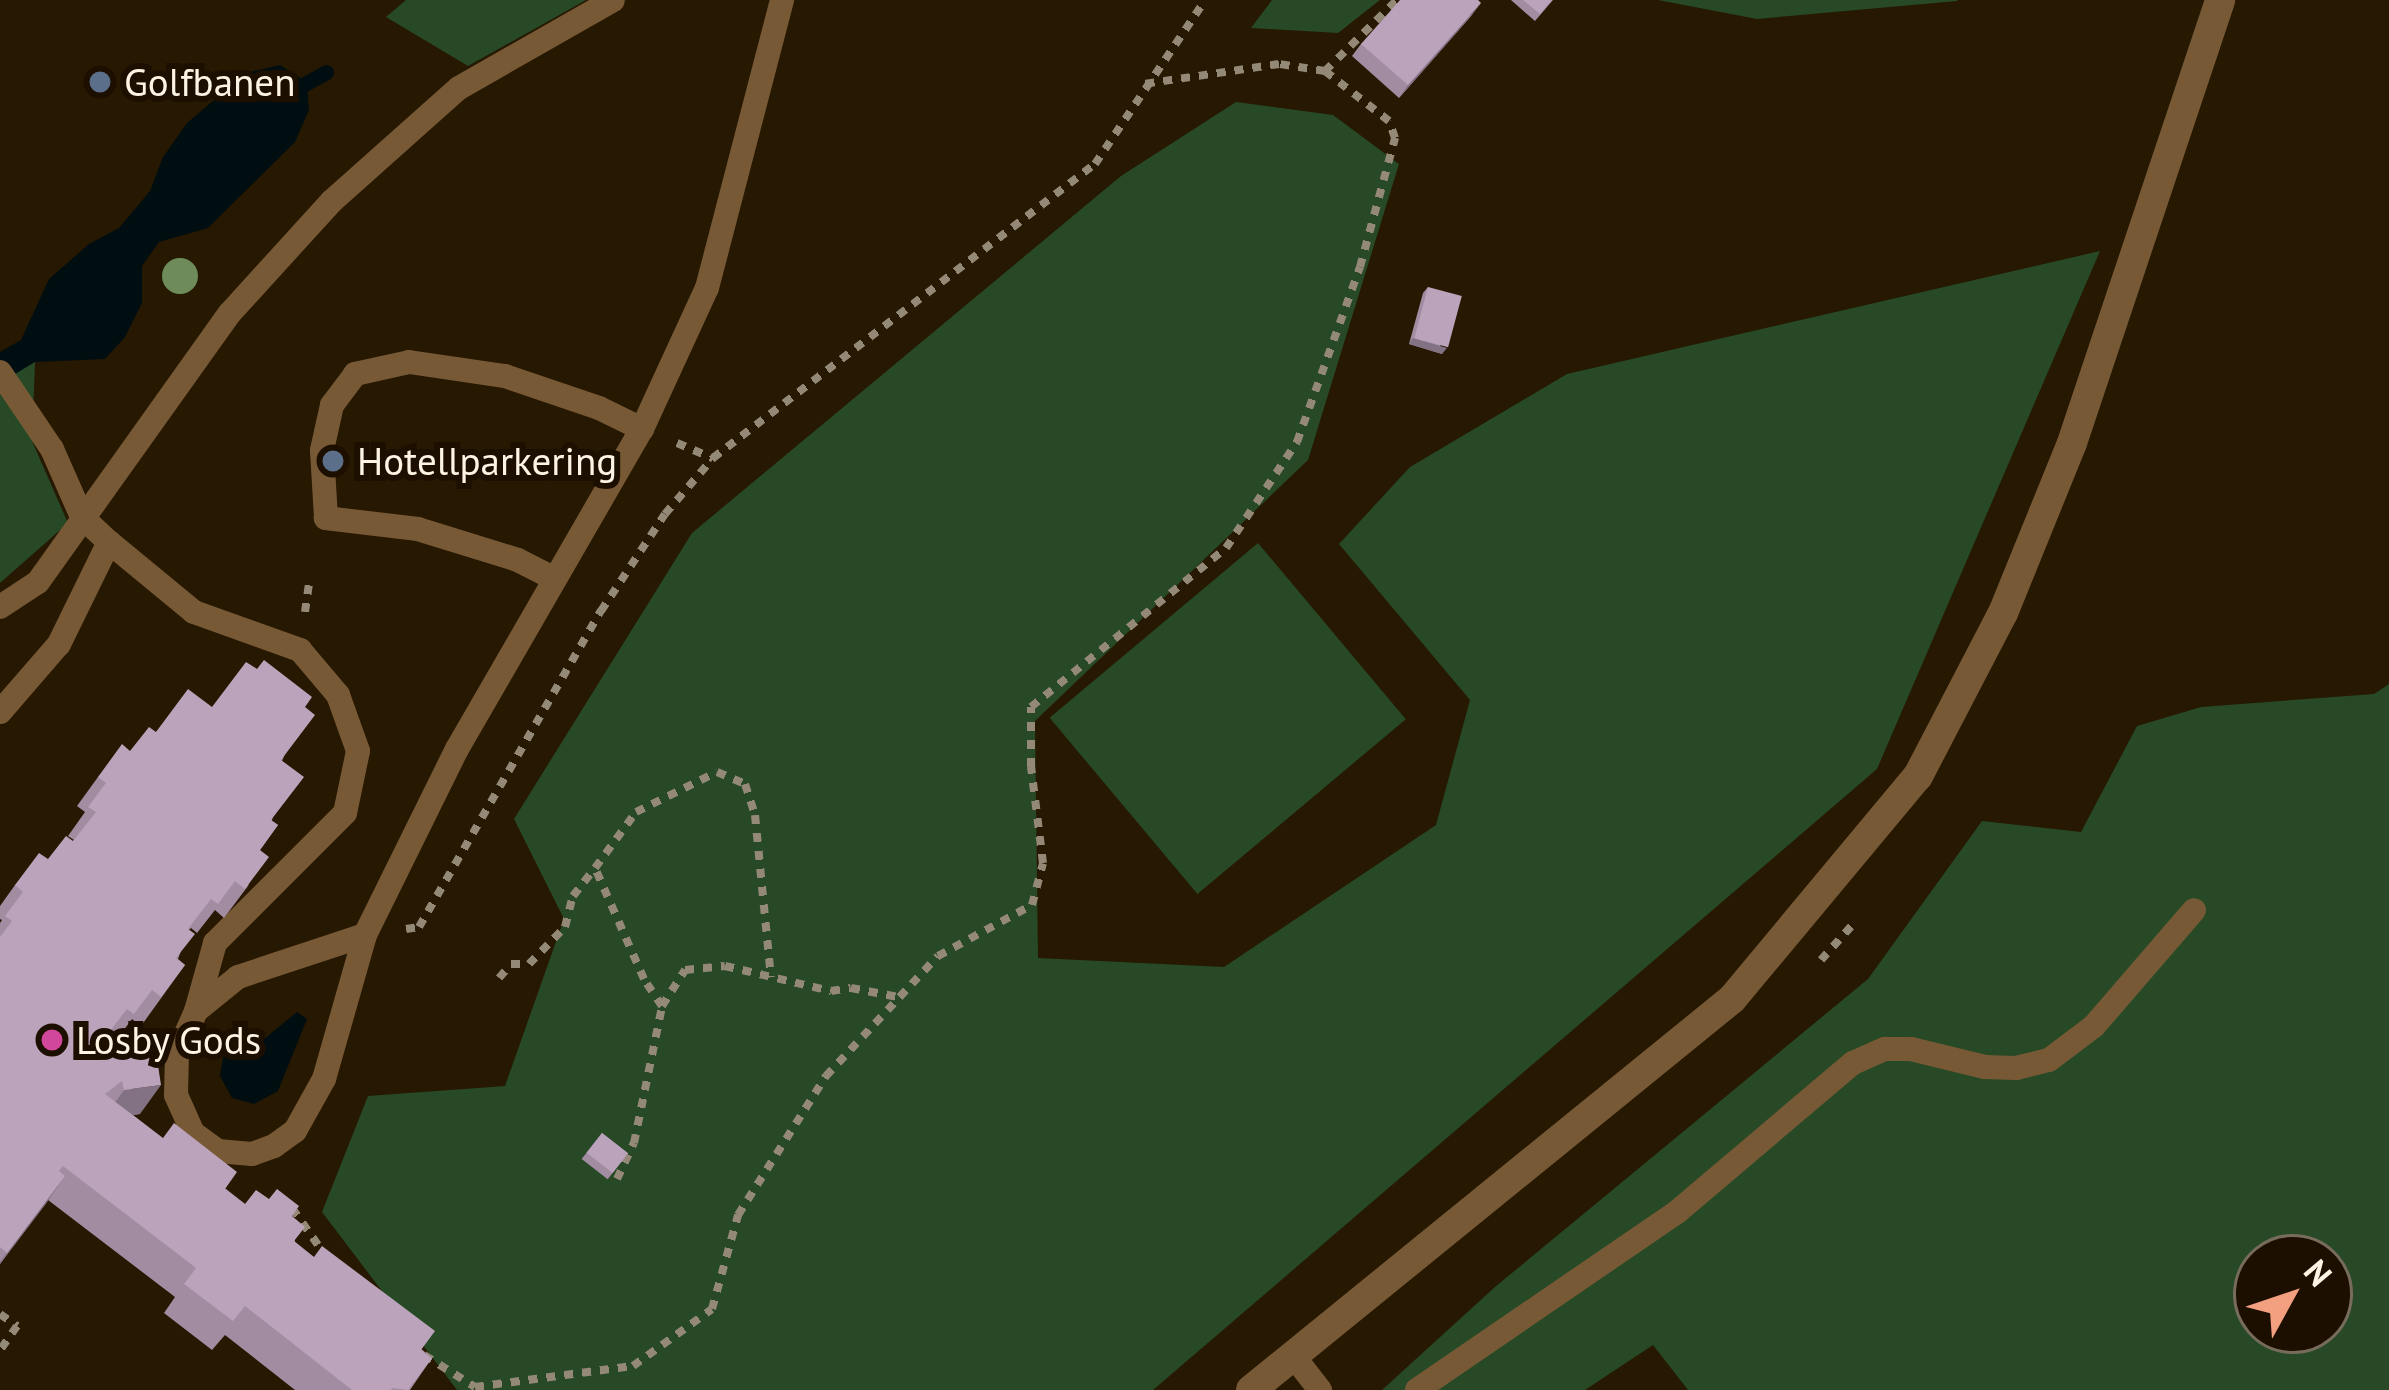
<!DOCTYPE html>
<html>
<head>
<meta charset="utf-8">
<style>
	body { margin:0 }
	#map { position:relative; width:2389px; height:1390px; overflow:hidden; background:#261801; font-family:"PT Sans",sans-serif }
	div>[style] { position:absolute }
	.green>* { inset:0; background:#274926; transform-origin:0 0 }
	.water>* { inset:0; background:#000e12 }
	.stream>* { height:15px; margin:-7.5px; padding:0 7.5px; transform-origin:7.5px; border-radius:7.5px; background:#000e12 }
	.path>* { height:8px; margin-top:-4px; transform-origin:0; background:repeating-linear-gradient(90deg,#948876 0 9px,transparent 0 18px) }
	.service>* { height:24px; margin:-12px; padding:0 12px; transform-origin:12px; border-radius:12px; background:#785936 }
	.minor>* { height:30px; margin:-15px; padding:0 15px; transform-origin:15px; border-radius:15px; background:#785936 }
	.trees>* { width:36px; height:36px; margin:-18px; border-radius:50%; background:#6e8c5b }
	.wall>* { inset:0; background:#a18ca1; transform-origin:0 0 }
	.shaded-wall>* { inset:0; background:#837283 }
	.building>* { inset:0; background:#bba3bb; transform-origin:0 0 }
	.dots>* { width:33px; height:33px; translate:-50% -50%; box-sizing:border-box; border:6px solid #1d0f00; border-radius:50% }
	span { translate:-50% -50%; white-space:nowrap; text-align:center; line-height:1.15; -webkit-text-stroke:12px #1d0f00; paint-order:stroke }
	.poi-label { font-size:39px; color:#fef4e5 }
	.left { translate:0 -50%; text-align:left }
	.north { position:absolute; left:2233px; top:1234px; width:120px; height:120px; box-sizing:border-box; background:#1d0f00; border:3px solid #776b5c; border-radius:50%; rotate:50deg; font-size:33px; font-weight:700; line-height:48px; text-align:center; color:#fef4e5 }
	.north::after { content:''; display:block; margin:auto; width:42px; height:54px; background:#f2a07f; clip-path:polygon(50% 0,100% 100%,50% 72%,0 100%) }
</style>
</head>
<body>
<div id="map">
	<div class="green">
		<div style="clip-path:polygon(406px 0,586px 0,468px 66px,386px 17px)"></div>
		<div style="clip-path:polygon(1272px 0,1380px 0,1338px 33px,1251px 28px)"></div>
		<div style="clip-path:polygon(1658px 0,1957px 0,1957px 1px,1757px 19px)"></div>
		<div style="clip-path:polygon(1236px 102px,1333px 115px,1399px 164px,1308px 460px,1035px 721px,1038px 958px,1224px 967px,1436px 825px,1470px 700px,1339px 544px,1410px 467px,1567px 374px,2100px 251px,1877px 769px,1153px 1390px,457px 1390px,322px 1212px,368px 1096px,505px 1086px,564px 919px,514px 819px,692px 533px,1121px 176px)"></div>
		<div style="clip-path:polygon(0 361px,35px 362px,32px 441px,68px 523px,0 583px)"></div>
		<div style="left:1258px;top:543px;width:230px;height:272px;rotate:50deg"></div>
		<div style="clip-path:polygon(evenodd,2389px 684px,2389px 1390px,1688px 1390px,1653px 1345px,1585px 1390px,1382px 1390px,1495px 1287px,1868px 979px,1982px 821px,2081px 832px,2137px 726px,2201px 707px,2374px 694px,2389px 684px,2257px 1258px,2329px 1258px,2329px 1330px,2257px 1330px,2257px 1258px)"></div>
	</div>
	<div class="water">
		<div style="clip-path:polygon(280px 65px,307px 82px,309px 110px,295px 142px,208px 228px,159px 242px,142px 266px,142px 303px,125px 337px,105px 359px,35px 362px,0 383px,0 352px,21px 340px,49px 279px,89px 244px,119px 228px,150px 191px,163px 157px,187px 123px,246px 73px)"></div>
		<div style="clip-path:polygon(297px 1012px,307px 1019px,278px 1091px,254px 1104px,232px 1098px,220px 1076px,223px 1057px,259px 1043px)"></div>
	</div>
	<div class="stream">
		<div style="left:292px;top:91px;width:39px;rotate:-29deg"></div>
	</div>
	<div class="path">
		<div style="left:1325px;top:71px;width:101px;rotate:-44.6deg"></div>
		<div style="left:677px;top:443px;width:39px;rotate:23deg"></div>
		<div style="left:713px;top:458px;width:482px;rotate:-37.6deg"></div>
		<div style="left:1095px;top:164px;width:197px;rotate:-56.1deg"></div>
		<div style="left:305px;top:612px;width:28px;rotate:-82deg"></div>
		<div style="left:406px;top:929px;width:13px;rotate:-9deg"></div>
		<div style="left:419px;top:927px;width:365px;rotate:-60.1deg"></div>
		<div style="left:601px;top:611px;width:116px;rotate:-56.6deg"></div>
		<div style="left:665px;top:514px;width:74px;rotate:-49.4deg"></div>
		<div style="left:1821px;top:960px;width:51px;rotate:-48.2deg"></div>
		<div style="left:499px;top:978px;width:18px;rotate:-49deg"></div>
		<div style="left:511px;top:964px;width:18px"></div>
		<div style="left:529px;top:964px;width:52px;rotate:-45.8deg"></div>
		<div style="left:565px;top:927px;width:32px;rotate:-76deg"></div>
		<div style="left:573px;top:896px;width:34px;rotate:-52deg"></div>
		<div style="left:662px;top:1006px;width:32px;rotate:-124deg"></div>
		<div style="left:644px;top:979px;width:121px;rotate:-113.8deg"></div>
		<div style="left:595px;top:868px;width:69px;rotate:-53.8deg"></div>
		<div style="left:636px;top:812px;width:90px;rotate:-26.3deg"></div>
		<div style="left:717px;top:772px;width:30px;rotate:23deg"></div>
		<div style="left:745px;top:784px;width:33px;rotate:72deg"></div>
		<div style="left:755px;top:815px;width:163px;rotate:84.4deg"></div>
		<div style="left:617px;top:1179px;width:40px;rotate:-65deg"></div>
		<div style="left:634px;top:1143px;width:140px;rotate:-78.4deg"></div>
		<div style="left:662px;top:1006px;width:43px;rotate:-57.4deg"></div>
		<div style="left:685px;top:970px;width:40px;rotate:-5.7deg"></div>
		<div style="left:725px;top:966px;width:109px;rotate:13.3deg"></div>
		<div style="left:831px;top:991px;width:20px;rotate:-9deg"></div>
		<div style="left:851px;top:988px;width:48px;rotate:10.8deg"></div>
		<div style="left:292px;top:1208px;width:57px;rotate:54.9deg"></div>
		<div style="left:0;top:1314px;width:21px;rotate:35deg"></div>
		<div style="left:17px;top:1326px;width:29px;rotate:125deg"></div>
		<div style="left:424px;top:1355px;width:60px;rotate:32.1deg"></div>
		<div style="left:475px;top:1387px;width:159px;rotate:-7.6deg"></div>
		<div style="left:633px;top:1366px;width:97px;rotate:-35.8deg"></div>
		<div style="left:712px;top:1309px;width:98px;rotate:-74.5deg"></div>
		<div style="left:738px;top:1215px;width:165px;rotate:-57.7deg"></div>
		<div style="left:826px;top:1076px;width:164px;rotate:-47deg"></div>
		<div style="left:938px;top:956px;width:107px;rotate:-28.5deg"></div>
		<div style="left:1032px;top:905px;width:43px;rotate:-75.3deg"></div>
		<div style="left:1043px;top:863px;width:97px;rotate:-97.1deg"></div>
		<div style="left:1031px;top:767px;width:60px;rotate:-90deg"></div>
		<div style="left:1031px;top:707px;width:252px;rotate:-39.2deg"></div>
		<div style="left:1226px;top:548px;width:128px;rotate:-56.2deg"></div>
		<div style="left:1297px;top:442px;width:186px;rotate:-70.2deg"></div>
		<div style="left:1360px;top:267px;width:134px;rotate:-74.8deg"></div>
		<div style="left:1395px;top:138px;width:18px;rotate:-109deg"></div>
		<div style="left:1389px;top:121px;width:81px;rotate:-142deg"></div>
		<div style="left:1325px;top:71px;width:47px;rotate:-171.3deg"></div>
		<div style="left:1279px;top:64px;width:136px;rotate:171.6deg"></div>
	</div>
	<div class="service">
		<div style="left:0;top:372px;width:93px;rotate:56deg"></div>
		<div style="left:52px;top:449px;width:74px;rotate:66.2deg"></div>
		<div style="left:82px;top:517px;width:37px;rotate:43deg"></div>
		<div style="left:109px;top:542px;width:114px;rotate:116.1deg"></div>
		<div style="left:59px;top:644px;width:90px;rotate:130.9deg"></div>
		<div style="left:109px;top:542px;width:110px;rotate:39.5deg"></div>
		<div style="left:194px;top:612px;width:113px;rotate:19.7deg"></div>
		<div style="left:300px;top:650px;width:59px;rotate:49.8deg"></div>
		<div style="left:338px;top:695px;width:59px;rotate:70.3deg"></div>
		<div style="left:358px;top:751px;width:63px;rotate:101.8deg"></div>
		<div style="left:345px;top:813px;width:184px;rotate:135deg"></div>
		<div style="left:215px;top:943px;width:71px;rotate:105.6deg"></div>
		<div style="left:553px;top:578px;width:39px;rotate:-153deg"></div>
		<div style="left:518px;top:560px;width:105px;rotate:-162.8deg"></div>
		<div style="left:418px;top:529px;width:93px;rotate:-173.2deg"></div>
		<div style="left:326px;top:518px;width:68px;rotate:-93.4deg"></div>
		<div style="left:322px;top:450px;width:46px;rotate:-77.5deg"></div>
		<div style="left:332px;top:405px;width:39px;rotate:-53deg"></div>
		<div style="left:355px;top:374px;width:55px;rotate:-12.5deg"></div>
		<div style="left:409px;top:362px;width:97px;rotate:8.3deg"></div>
		<div style="left:505px;top:376px;width:99px;rotate:18.8deg"></div>
		<div style="left:599px;top:408px;width:48px;rotate:26deg"></div>
		<div style="left:0;top:607px;width:45px;rotate:-33.3deg"></div>
		<div style="left:38px;top:582px;width:330px;rotate:-54.5deg"></div>
		<div style="left:230px;top:313px;width:151px;rotate:-47.7deg"></div>
		<div style="left:332px;top:201px;width:170px;rotate:-41.7deg"></div>
		<div style="left:459px;top:88px;width:177px;rotate:-29.7deg"></div>
		<div style="left:365px;top:935px;width:134px;rotate:161.7deg"></div>
		<div style="left:238px;top:977px;width:54px;rotate:141deg"></div>
		<div style="left:196px;top:1011px;width:47px;rotate:113.8deg"></div>
		<div style="left:177px;top:1054px;width:41px;rotate:91.4deg"></div>
		<div style="left:176px;top:1095px;width:42px;rotate:65.9deg"></div>
		<div style="left:193px;top:1133px;width:31px;rotate:36deg"></div>
		<div style="left:218px;top:1151px;width:34px;rotate:5deg"></div>
		<div style="left:252px;top:1154px;width:23px;rotate:-20deg"></div>
		<div style="left:274px;top:1146px;width:26px;rotate:-36deg"></div>
		<div style="left:295px;top:1131px;width:60px;rotate:-60.9deg"></div>
		<div style="left:324px;top:1079px;width:150px;rotate:-74.1deg"></div>
		<div style="left:365px;top:935px;width:208px;rotate:-63.7deg"></div>
		<div style="left:457px;top:749px;width:370px;rotate:-60deg"></div>
		<div style="left:642px;top:429px;width:155px;rotate:-65.3deg"></div>
		<div style="left:707px;top:288px;width:298px;rotate:-75.4deg"></div>
		<div style="left:1295px;top:1358px;width:41px;rotate:52deg"></div>
		<div style="left:1417px;top:1390px;width:315px;rotate:-34.4deg"></div>
		<div style="left:1677px;top:1212px;width:231px;rotate:-40.3deg"></div>
		<div style="left:1853px;top:1063px;width:35px;rotate:-24deg"></div>
		<div style="left:1885px;top:1049px;width:26px"></div>
		<div style="left:1911px;top:1049px;width:76px;rotate:13.7deg"></div>
		<div style="left:1985px;top:1067px;width:31px;rotate:2deg"></div>
		<div style="left:2016px;top:1068px;width:34px;rotate:-14deg"></div>
		<div style="left:2049px;top:1060px;width:56px;rotate:-37.1deg"></div>
		<div style="left:2094px;top:1026px;width:153px;rotate:-49.2deg"></div>
	</div>
	<div class="minor">
		<div style="left:1251px;top:1390px;width:620px;rotate:-39.11deg"></div>
		<div style="left:1732px;top:999px;width:290px;rotate:-50.2deg"></div>
		<div style="left:1918px;top:776px;width:184px;rotate:-62.5deg"></div>
		<div style="left:2003px;top:613px;width:183px;rotate:-67.9deg"></div>
		<div style="left:2072px;top:443px;width:467px;rotate:-71.5deg"></div>
	</div>
	<div class="trees">
		<div style="left:180px;top:276px"></div>
	</div>
	<div class="wall">
		<div style="clip-path:polygon(1511px 0,1553px 0,1535px 21px)"></div>
		<div style="clip-path:polygon(1472px 15px,1399px 98px,1352px 56px,1361px 44px)"></div>
		<div style="clip-path:polygon(1428px 287px,1442px 354px,1409px 344px,1423px 293px)"></div>
		<div style="clip-path:polygon(212px 707px,305px 707px,282px 761px,272px 821px,278px 825px,260px 850px,248px 886px,224px 918px,215px 910px,197px 933px,191px 928px,189px 930px,178px 959px,185px 965px,141px 1026px,132px 1019px,114px 1043px,106px 1038px,100px 1046px,110px 1054px,117px 1045px,140px 1114px,133px 1115px,245px 1204px,292px 1216px,295px 1242px,432px 1358px,410px 1390px,295px 1390px,225px 1335px,212px 1350px,164px 1313px,175px 1297px,48px 1200px,0 1264px,0 923px,2px 920px,0 919px,0 906px,15px 885px,74px 840px,68px 836px,85px 812px,77px 806px,98px 777px,156px 732px)"></div>
		<div style="left:602px;top:1133px;width:33px;height:33px;rotate:38deg"></div>
	</div>
	<div class="shaded-wall">
		<div style="clip-path:polygon(1481px 3px,1472px 15px,1399px 98px,1408px 85px)"></div>
		<div style="clip-path:polygon(1413px 338px,1447px 348px,1442px 354px,1409px 344px)"></div>
		<div style="clip-path:polygon(161px 1085px,140px 1114px,103px 1119px,124px 1090px)"></div>
		<div style="clip-path:polygon(65px 1176px,45px 1205px,0 1264px,0 1262px)"></div>
	</div>
	<div class="building">
		<div style="clip-path:polygon(1400px 0,1478px 0,1481px 3px,1408px 85px,1361px 44px)"></div>
		<div style="clip-path:polygon(1523px 0,1552px 0,1540px 14px)"></div>
		<div style="left:1428px;top:287px;width:35px;height:53px;rotate:15deg"></div>
		<div style="clip-path:polygon(264px 660px,312px 697px,305px 707px,315px 715px,281px 760px,304px 777px,271px 820px,278px 825px,260px 850px,269px 857px,245px 889px,235px 881px,218px 904px,211px 899px,188px 929px,195px 934px,176px 958px,185px 965px,161px 997px,152px 990px,134px 1014px,127px 1009px,99px 1045px,110px 1054px,119px 1053px,117px 1045px,154px 1039px,161px 1085px,124px 1090px,122px 1081px,105px 1094px,163px 1138px,174px 1123px,237px 1172px,225px 1189px,245px 1204px,256px 1190px,269px 1199px,277px 1189px,299px 1206px,292px 1216px,305px 1227px,294px 1241px,314px 1257px,322px 1246px,435px 1331px,421px 1350px,432px 1358px,408px 1390px,392px 1388px,391px 1390px,352px 1390px,245px 1306px,233px 1321px,184px 1284px,196px 1268px,63px 1166px,59px 1171px,65px 1176px,7px 1253px,0 1247px,0 937px,12px 921px,5px 916px,23px 892px,15px 885px,39px 853px,48px 859px,66px 836px,73px 841px,96px 812px,88px 807px,106px 783px,98px 777px,122px 744px,130px 751px,149px 727px,156px 732px,188px 689px,212px 707px,246px 662px,257px 669px)"></div>
		<div style="left:602px;top:1133px;width:33px;height:25px;rotate:38deg"></div>
	</div>
	<div class="dots">
		<div style="left:100px;top:82px;background:#5c6f8a"></div>
		<div style="left:333px;top:461px;background:#5c6f8a"></div>
		<div style="left:52px;top:1040px;background:#d1479c"></div>
	</div>
	<div class="poi-label">
		<span class="left" style="left:124px;top:82px">Golfbanen</span>
		<span class="left" style="left:357px;top:461px">Hotellparkering</span>
		<span class="left" style="left:76px;top:1040px">Losby Gods</span>
	</div>
	<div class="north">N</div>
</div>
</body>
</html>
